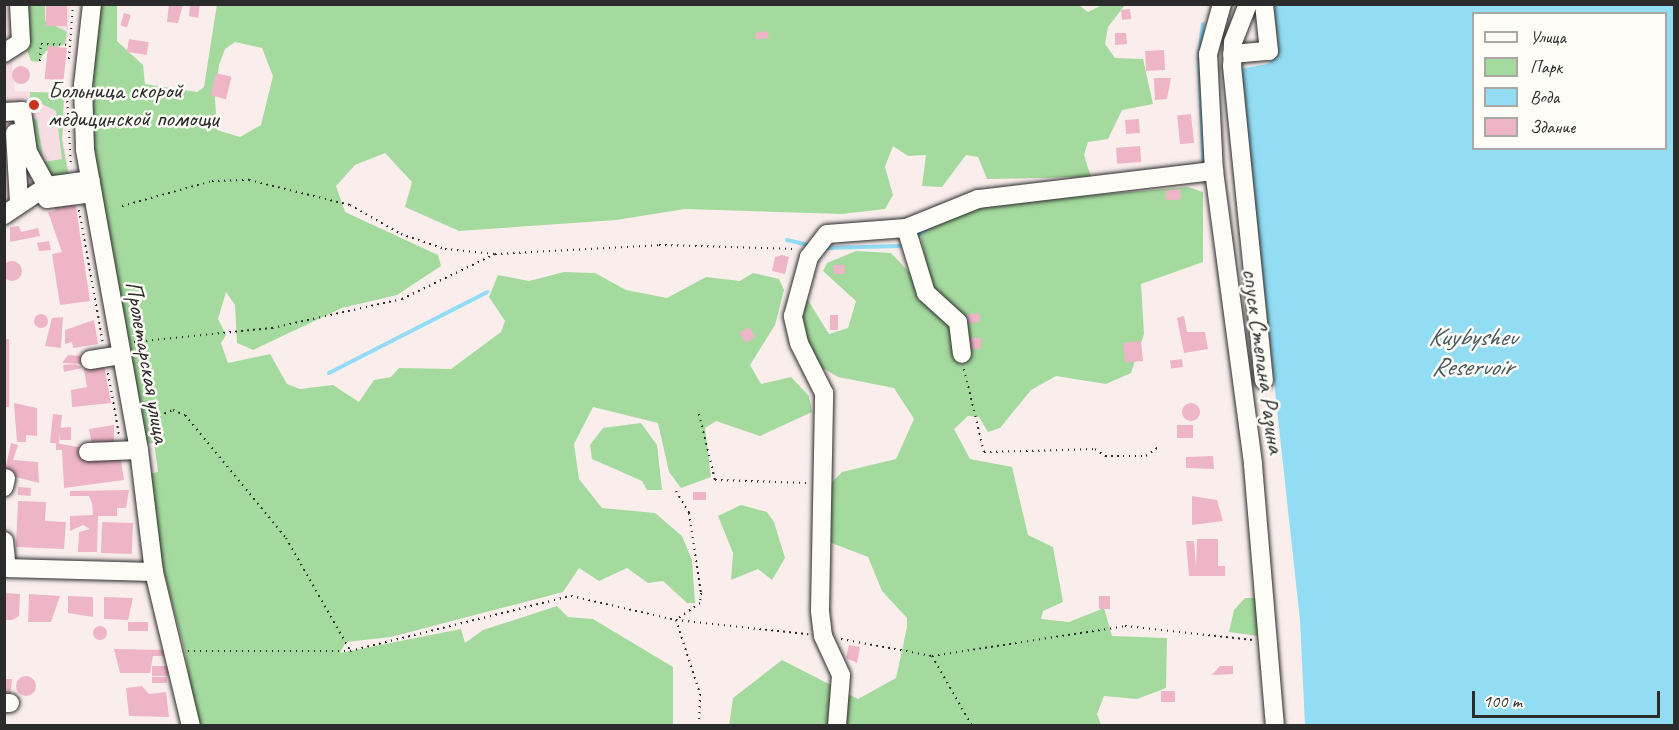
<!DOCTYPE html>
<html>
<head>
<meta charset="utf-8">
<style>
	body { margin:0 }
	#map { position:relative; width:1679px; height:730px; overflow:hidden; background:#faeeed; font-family:Caveat,sans-serif }
	div>[style] { position:absolute }
	.built>* { inset:0; background:#f6dde2 }
	.green>* { inset:0; background:#a4da9e }
	.water>* { inset:0; background:#92dcf4 }
	.stream>* { height:4px; margin:-2px; padding:0 2px; transform-origin:2px; border-radius:2px; background:#92dcf4 }
	.building>* { inset:0; background:#eeb5c7; transform-origin:0 0 }
	.round { border-radius:50% }
	.path>* { height:2px; margin-top:-1px; transform-origin:0; background:repeating-linear-gradient(90deg,#2b2b2b 0 1.5px,transparent 0 6px) }
	.roads { filter:drop-shadow(0 0 2px #2b2b2b) drop-shadow(0 0 2px #2b2b2b) }
	.minor>* { height:18px; margin:-9px; padding:0 9px; transform-origin:9px; border-radius:9px; background:#fdfcf7 }
	.dots>* { width:16px; height:16px; translate:-50% -50%; box-sizing:border-box; border:3px solid #fdfcf7; border-radius:50% }
	span { translate:-50% -50%; white-space:nowrap; text-align:center; line-height:1.15; -webkit-text-stroke:5px #fdfcf7; paint-order:stroke }
	.poi-label { font-size:24px; color:#2b2b2b }
	.left { translate:0 -50%; text-align:left }
	.street-label { font-size:24px; color:#2b2b2b }
	.water-label { font-size:26px; color:#45575d; font-style:italic }
	.frame { position:absolute; inset:0; border:6px solid #2b2b2b; pointer-events:none }
	.legend { position:absolute; left:1472px; top:12px; width:195px; height:138px; box-sizing:border-box; background:#fdfcf7; border:2px solid #a9a8a5; margin:0; padding:8px 10px; list-style:none; font-size:18px; color:#2b2b2b }
	.legend li { display:flex; align-items:center; gap:12px; height:30px }
	.legend b { width:30px; border:2px solid #a9a8a5 }
	.scale { position:absolute; left:1472px; top:691px; width:188px; height:27px; box-sizing:border-box; border:3px solid #2b2b2b; border-top:0; padding-left:8px; font-size:18px; line-height:21px; white-space:nowrap; color:#2b2b2b; -webkit-text-stroke:4px #fdfcf7; paint-order:stroke }
</style>
</head>
<body>
<div id="map">
	<div class="built">
		<div style="clip-path:polygon(5px 5px,70px 5px,67px 42px,30px 40px,29px 52px,11px 58px,15px 91px,64px 93px,63px 139px,72px 191px,28px 205px,28px 213px,5px 221px)"></div>
	</div>
	<div class="green">
		<div style="clip-path:polygon(evenodd,217px 4px,1077px 4px,1088px 12px,1102px 5px,1125px 5px,1108px 27px,1105px 44px,1115px 58px,1143px 59px,1153px 104px,1122px 110px,1108px 139px,1088px 142px,1084px 155px,1091px 177px,987px 179px,978px 157px,966px 155px,942px 187px,922px 186px,926px 155px,908px 156px,893px 146px,885px 167px,893px 195px,885px 209px,842px 214px,685px 209px,616px 220px,459px 231px,405px 207px,412px 182px,385px 153px,355px 165px,336px 186px,345px 212px,438px 255px,441px 266px,397px 295px,342px 308px,253px 350px,237px 343px,235px 305px,226px 292px,218px 319px,226px 335px,221px 343px,228px 363px,270px 354px,287px 384px,300px 389px,333px 385px,359px 402px,374px 380px,391px 377px,399px 368px,451px 369px,501px 332px,505px 321px,489px 297px,498px 275px,529px 281px,564px 272px,595px 273px,626px 290px,667px 298px,706px 277px,740px 281px,753px 273px,779px 279px,784px 290px,775px 325px,750px 365px,761px 384px,791px 377px,809px 396px,812px 412px,760px 436px,716px 421px,705px 428px,711px 477px,681px 488px,669px 472px,658px 423px,593px 407px,574px 444px,579px 479px,602px 508px,655px 513px,682px 536px,692px 560px,695px 603px,687px 603px,663px 581px,648px 583px,627px 568px,599px 581px,579px 568px,563px 592px,391px 637px,346px 642px,340px 653px,461px 629px,465px 643px,483px 630px,557px 606px,568px 617px,593px 619px,673px 667px,673px 725px,194px 725px,186px 656px,161px 561px,149px 474px,158px 472px,154px 443px,144px 444px,92px 150px,91px 84px,99px 5px,117px 5px,117px 41px,143px 65px,145px 84px,197px 92px,204px 87px,217px 4px,235px 42px,262px 48px,273px 76px,261px 125px,240px 137px,217px 130px,215px 99px,219px 65px,225px 49px,235px 42px)"></div>
		<div style="clip-path:polygon(22px 5px,45px 5px,45px 21px,67px 32px,65px 44px,46px 51px,38px 62px,31px 61px,25px 44px)"></div>
		<div style="clip-path:polygon(30px 92px,64px 93px,62px 140px,69px 178px,50px 181px,35px 155px,31px 117px,37px 120px,44px 162px,62px 159px,56px 111px,30px 98px)"></div>
		<div style="clip-path:polygon(1188px 187px,1203px 192px,1203px 262px,1141px 284px,1144px 334px,1131px 373px,1106px 384px,1056px 376px,1031px 390px,1000px 428px,988px 432px,979px 417px,968px 416px,954px 429px,970px 459px,1012px 467px,1028px 535px,1053px 547px,1063px 602px,1043px 611px,1041px 619px,1069px 622px,1104px 608px,1112px 636px,1167px 638px,1166px 688px,1137px 699px,1104px 696px,1097px 714px,1101px 725px,729px 726px,733px 698px,782px 660px,858px 699px,896px 678px,907px 627px,907px 618px,882px 591px,868px 557px,824px 540px,831px 483px,842px 472px,896px 459px,914px 419px,894px 388px,838px 377px,816px 364px,800px 318px,804px 294px,829px 334px,848px 328px,856px 301px,823px 271px,827px 263px,856px 251px,891px 253px,925px 289px,928px 274px,921px 236px,932px 221px,986px 204px)"></div>
		<div style="clip-path:polygon(641px 423px,657px 445px,662px 490px,647px 490px,642px 481px,592px 459px,590px 445px,603px 428px)"></div>
		<div style="clip-path:polygon(741px 505px,767px 512px,774px 522px,785px 558px,772px 580px,758px 569px,731px 580px,733px 553px,718px 516px)"></div>
		<div style="clip-path:polygon(1245px 598px,1256px 598px,1258px 636px,1229px 632px,1234px 610px)"></div>
	</div>
	<div class="water">
		<div style="clip-path:polygon(evenodd,1271px 5px,1674px 5px,1674px 725px,1305px 725px,1300px 620px,1240px 69px,1267px 64px,1275px 57px,1271px 5px,1474px 14px,1666px 14px,1666px 148px,1474px 148px,1474px 14px)"></div>
	</div>
	<div class="stream">
		<div style="left:1203px;top:24px;width:35px;rotate:97deg"></div>
		<div style="left:1199px;top:59px;width:109px;rotate:87.4deg"></div>
		<div style="left:917px;top:236px;width:14px;rotate:-36deg"></div>
		<div style="left:787px;top:240px;width:26px;rotate:13deg"></div>
		<div style="left:824px;top:248px;width:76px;rotate:-1.5deg"></div>
		<div style="left:329px;top:373px;width:178px;rotate:-27.1deg"></div>
	</div>
	<div class="building">
		<div style="left:46px;top:4px;width:21px;height:22px"></div>
		<div style="clip-path:polygon(169px 4px,183px 4px,178px 23px,167px 22px)"></div>
		<div style="clip-path:polygon(190px 4px,200px 4px,198px 18px,189px 16px)"></div>
		<div style="left:1130px;top:9px;width:10px;height:9px;rotate:84deg"></div>
		<div style="left:124px;top:13px;width:7px;height:13px;rotate:16deg"></div>
		<div style="left:768px;top:31px;width:7px;height:13px;rotate:82deg"></div>
		<div style="clip-path:polygon(1115px 33px,1126px 33px,1127px 44px,1115px 45px)"></div>
		<div style="left:129px;top:39px;width:20px;height:13px;rotate:9deg"></div>
		<div style="left:48px;top:46px;width:19px;height:33px;rotate:6deg"></div>
		<div style="left:1164px;top:50px;width:20px;height:19px;rotate:87deg"></div>
		<div class="round" style="left:12px;top:66px;width:18px;height:18px"></div>
		<div style="left:216px;top:73px;width:16px;height:23px;rotate:14deg"></div>
		<div style="clip-path:polygon(1154px 78px,1171px 78px,1167px 99px,1155px 100px)"></div>
		<div style="left:1191px;top:114px;width:29px;height:14px;rotate:84deg"></div>
		<div style="left:1139px;top:119px;width:14px;height:14px;rotate:86deg"></div>
		<div style="left:1140px;top:146px;width:16px;height:24px;rotate:86deg"></div>
		<div style="left:1180px;top:189px;width:10px;height:15px;rotate:84deg"></div>
		<div style="clip-path:polygon(75px 201px,90px 301px,60px 305px,52px 254px,62px 252px,48px 212px,55px 211px,54px 205px)"></div>
		<div style="clip-path:polygon(19px 226px,21px 232px,38px 228px,40px 236px,10px 242px,10px 227px)"></div>
		<div style="clip-path:polygon(49px 241px,51px 250px,39px 251px,37px 243px)"></div>
		<div style="clip-path:polygon(782px 255px,789px 257px,785px 274px,772px 271px,775px 257px)"></div>
		<div class="round" style="left:2px;top:261px;width:20px;height:20px"></div>
		<div style="clip-path:polygon(833px 265px,844px 265px,845px 274px,834px 274px)"></div>
		<div style="left:979px;top:313px;width:9px;height:12px;rotate:84deg"></div>
		<div class="round" style="left:34px;top:314px;width:14px;height:14px"></div>
		<div style="left:830px;top:315px;width:8px;height:15px"></div>
		<div style="clip-path:polygon(1184px 316px,1187px 332px,1205px 332px,1208px 349px,1184px 353px,1177px 318px)"></div>
		<div style="clip-path:polygon(63px 317px,61px 348px,45px 346px,52px 318px)"></div>
		<div style="clip-path:polygon(94px 320px,98px 344px,73px 348px,72px 342px,65px 344px,65px 330px)"></div>
		<div style="left:749px;top:327px;width:12px;height:11px;rotate:59deg"></div>
		<div style="left:981px;top:338px;width:11px;height:11px;rotate:90deg"></div>
		<div style="left:4px;top:339px;width:5px;height:68px"></div>
		<div style="left:1141px;top:341px;width:20px;height:18px;rotate:84deg"></div>
		<div style="clip-path:polygon(84px 356px,83px 364px,62px 363px,68px 355px)"></div>
		<div style="left:1182px;top:359px;width:8px;height:12px;rotate:83deg"></div>
		<div style="clip-path:polygon(75px 364px,82px 368px,64px 372px,63px 365px)"></div>
		<div style="clip-path:polygon(104px 365px,111px 403px,72px 407px,71px 390px,87px 387px,84px 369px)"></div>
		<div class="round" style="left:1182px;top:403px;width:18px;height:18px"></div>
		<div style="clip-path:polygon(14px 403px,37px 408px,37px 436px,26px 435px,26px 442px,17px 442px)"></div>
		<div style="left:53px;top:414px;width:9px;height:29px;rotate:6deg"></div>
		<div style="clip-path:polygon(114px 425px,114px 444px,92px 445px,89px 429px)"></div>
		<div style="left:1193px;top:425px;width:13px;height:16px;rotate:90deg"></div>
		<div style="clip-path:polygon(71px 427px,71px 440px,60px 440px,59px 428px)"></div>
		<div style="clip-path:polygon(11px 443px,18px 445px,13px 460px,38px 462px,39px 483px,4px 474px)"></div>
		<div style="clip-path:polygon(56px 443px,120px 455px,124px 480px,64px 488px,62px 450px,56px 450px)"></div>
		<div style="clip-path:polygon(1213px 456px,1214px 469px,1186px 468px,1186px 457px)"></div>
		<div style="left:18px;top:487px;width:13px;height:8px;rotate:4deg"></div>
		<div style="clip-path:polygon(129px 490px,126px 508px,117px 508px,117px 516px,98px 516px,97px 552px,78px 552px,79px 532px,90px 529px,83px 525px,70px 531px,70px 516px,93px 515px,92px 503px,89px 496px,70px 496px,70px 491px)"></div>
		<div style="left:693px;top:492px;width:13px;height:8px"></div>
		<div style="clip-path:polygon(1192px 496px,1217px 500px,1223px 521px,1192px 525px)"></div>
		<div style="clip-path:polygon(18px 501px,46px 502px,45px 521px,66px 522px,64px 549px,16px 547px)"></div>
		<div style="left:102px;top:522px;width:31px;height:31px;rotate:2deg"></div>
		<div style="clip-path:polygon(1197px 539px,1218px 539px,1218px 566px,1225px 566px,1225px 576px,1189px 576px,1186px 541px,1194px 541px,1196px 567px)"></div>
		<div style="clip-path:polygon(4px 593px,20px 594px,19px 616px,12px 620px,4px 620px)"></div>
		<div style="clip-path:polygon(29px 594px,60px 596px,51px 622px,28px 622px)"></div>
		<div style="clip-path:polygon(68px 596px,93px 597px,93px 617px,68px 613px)"></div>
		<div style="left:1110px;top:596px;width:13px;height:11px;rotate:90deg"></div>
		<div style="clip-path:polygon(104px 597px,133px 598px,128px 620px,104px 619px)"></div>
		<div style="left:128px;top:622px;width:20px;height:9px"></div>
		<div class="round" style="left:93px;top:626px;width:14px;height:14px"></div>
		<div style="clip-path:polygon(849px 645px,860px 647px,857px 663px,846px 658px)"></div>
		<div style="clip-path:polygon(114px 649px,164px 650px,164px 656px,153px 656px,150px 673px,120px 673px)"></div>
		<div style="left:168px;top:666px;width:10px;height:16px;rotate:90deg"></div>
		<div style="clip-path:polygon(1220px 666px,1233px 666px,1233px 674px,1212px 675px)"></div>
		<div class="round" style="left:16px;top:676px;width:20px;height:20px"></div>
		<div style="left:152px;top:677px;width:15px;height:6px"></div>
		<div style="clip-path:polygon(4px 679px,12px 679px,10px 698px,4px 698px)"></div>
		<div style="clip-path:polygon(142px 686px,149px 694px,166px 692px,169px 717px,129px 716px,126px 688px)"></div>
		<div style="left:1161px;top:691px;width:14px;height:11px"></div>
	</div>
	<div class="path">
		<div style="left:69px;top:59px;width:55px;rotate:-85.8deg"></div>
		<div style="left:40px;top:61px;width:17px;rotate:-87deg"></div>
		<div style="left:41px;top:44px;width:29px;rotate:2deg"></div>
		<div style="left:67px;top:95px;width:71px;rotate:86.8deg"></div>
		<div style="left:122px;top:206px;width:93px;rotate:-15.5deg"></div>
		<div style="left:212px;top:181px;width:37px;rotate:-2deg"></div>
		<div style="left:249px;top:180px;width:104px;rotate:13.9deg"></div>
		<div style="left:350px;top:205px;width:59px;rotate:29.6deg"></div>
		<div style="left:401px;top:234px;width:46px;rotate:18.8deg"></div>
		<div style="left:445px;top:249px;width:50px;rotate:5.7deg"></div>
		<div style="left:495px;top:254px;width:164px;rotate:-3.1deg"></div>
		<div style="left:659px;top:245px;width:137px;rotate:1.7deg"></div>
		<div style="left:79px;top:210px;width:136px;rotate:79.8deg"></div>
		<div style="left:134px;top:342px;width:139px;rotate:-5.8deg"></div>
		<div style="left:272px;top:328px;width:133px;rotate:-12.6deg"></div>
		<div style="left:402px;top:299px;width:103px;rotate:-25.8deg"></div>
		<div style="left:964px;top:369px;width:85px;rotate:76.5deg"></div>
		<div style="left:984px;top:452px;width:111px;rotate:-1.5deg"></div>
		<div style="left:1095px;top:449px;width:12px;rotate:35deg"></div>
		<div style="left:1105px;top:456px;width:41px"></div>
		<div style="left:1146px;top:456px;width:17px;rotate:-36deg"></div>
		<div style="left:108px;top:373px;width:63px;rotate:79.9deg"></div>
		<div style="left:699px;top:414px;width:68px;rotate:76.4deg"></div>
		<div style="left:715px;top:480px;width:92px;rotate:1.9deg"></div>
		<div style="left:148px;top:421px;width:27px;rotate:-24deg"></div>
		<div style="left:173px;top:410px;width:13px;rotate:23deg"></div>
		<div style="left:185px;top:415px;width:159px;rotate:50.6deg"></div>
		<div style="left:286px;top:538px;width:129px;rotate:60.3deg"></div>
		<div style="left:676px;top:491px;width:26px;rotate:59deg"></div>
		<div style="left:689px;top:513px;width:81px;rotate:81.5deg"></div>
		<div style="left:701px;top:593px;width:10px;rotate:96deg"></div>
		<div style="left:700px;top:603px;width:29px;rotate:145deg"></div>
		<div style="left:676px;top:620px;width:78px;rotate:72deg"></div>
		<div style="left:700px;top:694px;width:32px;rotate:92deg"></div>
		<div style="left:841px;top:639px;width:93px;rotate:10.6deg"></div>
		<div style="left:932px;top:656px;width:195px;rotate:-8.8deg"></div>
		<div style="left:1125px;top:626px;width:129px;rotate:6.2deg"></div>
		<div style="left:188px;top:651px;width:162px"></div>
		<div style="left:350px;top:651px;width:228px;rotate:-14deg"></div>
		<div style="left:571px;top:596px;width:108px;rotate:12.9deg"></div>
		<div style="left:676px;top:620px;width:133px;rotate:6.1deg"></div>
		<div style="left:932px;top:656px;width:81px;rotate:60.3deg"></div>
	</div>
	<div class="roads">
		<div class="minor">
			<div style="left:92px;top:4px;width:81px;rotate:96.3deg"></div>
			<div style="left:83px;top:85px;width:65px;rotate:88.2deg"></div>
			<div style="left:85px;top:150px;width:305px;rotate:79.8deg"></div>
			<div style="left:139px;top:450px;width:123px;rotate:83deg"></div>
			<div style="left:154px;top:572px;width:158px;rotate:76.5deg"></div>
			<div style="left:1222px;top:4px;width:52px;rotate:105.6deg"></div>
			<div style="left:1208px;top:54px;width:117px;rotate:87.1deg"></div>
			<div style="left:1214px;top:171px;width:297px;rotate:82.4deg"></div>
			<div style="left:1253px;top:465px;width:262px;rotate:85.2deg"></div>
			<div style="left:1248px;top:4px;width:41px;rotate:111.5deg"></div>
			<div style="left:1233px;top:42px;width:24px;rotate:92deg"></div>
			<div style="left:1232px;top:66px;width:316px;rotate:84.2deg"></div>
			<div style="left:4px;top:53px;width:20px;rotate:-33deg"></div>
			<div style="left:21px;top:42px;width:38px;rotate:-93deg"></div>
			<div style="left:1232px;top:54px;width:37px;rotate:-5deg"></div>
			<div style="left:1269px;top:51px;width:47px;rotate:-96.1deg"></div>
			<div style="left:4px;top:112px;width:18px;rotate:-3deg"></div>
			<div style="left:22px;top:111px;width:41px;rotate:81.7deg"></div>
			<div style="left:28px;top:152px;width:39px;rotate:61deg"></div>
			<div style="left:15px;top:133px;width:70px;rotate:86.7deg"></div>
			<div style="left:47px;top:199px;width:46px;rotate:-7.4deg"></div>
			<div style="left:4px;top:215px;width:52px;rotate:-34deg"></div>
			<div style="left:47px;top:186px;width:44px;rotate:-7.8deg"></div>
			<div style="left:906px;top:228px;width:68px;rotate:72.9deg"></div>
			<div style="left:926px;top:293px;width:43px;rotate:42.2deg"></div>
			<div style="left:958px;top:322px;width:32px;rotate:83deg"></div>
			<div style="left:90px;top:360px;width:31px;rotate:-9deg"></div>
			<div style="left:88px;top:452px;width:51px;rotate:-2.2deg"></div>
			<div style="left:4px;top:487px;width:9px;rotate:-77deg"></div>
			<div style="left:4px;top:541px;width:27px;rotate:84deg"></div>
			<div style="left:4px;top:568px;width:150px;rotate:1.5deg"></div>
			<div style="left:4px;top:703px;width:6px"></div>
			<div style="left:837px;top:726px;width:51px;rotate:-85.5deg"></div>
			<div style="left:841px;top:675px;width:43px;rotate:-114.8deg"></div>
			<div style="left:823px;top:636px;width:26px;rotate:-97deg"></div>
			<div style="left:820px;top:610px;width:217px;rotate:-88.9deg"></div>
			<div style="left:824px;top:393px;width:56px;rotate:-116.6deg"></div>
			<div style="left:799px;top:343px;width:28px;rotate:-103deg"></div>
			<div style="left:793px;top:316px;width:61px;rotate:-74.8deg"></div>
			<div style="left:809px;top:257px;width:29px;rotate:-52deg"></div>
			<div style="left:827px;top:234px;width:79px;rotate:-4.3deg"></div>
			<div style="left:906px;top:228px;width:78px;rotate:-21.9deg"></div>
			<div style="left:978px;top:199px;width:238px;rotate:-6.8deg"></div>
		</div>
	</div>
	<div class="dots">
		<div style="left:34px;top:105px;background:#c8321e"></div>
	</div>
	<div class="poi-label">
		<span class="left" style="left:48px;top:105px">Больница скорой<br>медицинской помощи</span>
	</div>
	<div class="street-label">
		<span style="left:1263px;top:361px;rotate:82deg">спуск Степана Разина</span>
		<span style="left:147px;top:362px;rotate:80deg">Пролетарская улица</span>
	</div>
	<div class="water-label">
		<span style="left:1472px;top:352px">Kuybyshev<br>Reservoir</span>
	</div>
	<div class="frame"></div>
	<ul class="legend">
	<li><b style="height:8px;background:#fdfcf7"></b>Улица</li>
	<li><b style="height:16px;background:#a4da9e"></b>Парк</li>
	<li><b style="height:16px;background:#92dcf4"></b>Вода</li>
	<li><b style="height:16px;background:#eeb5c7"></b>Здание</li>
	</ul>
	<div class="scale">100 m</div>
</div>
</body>
</html>
